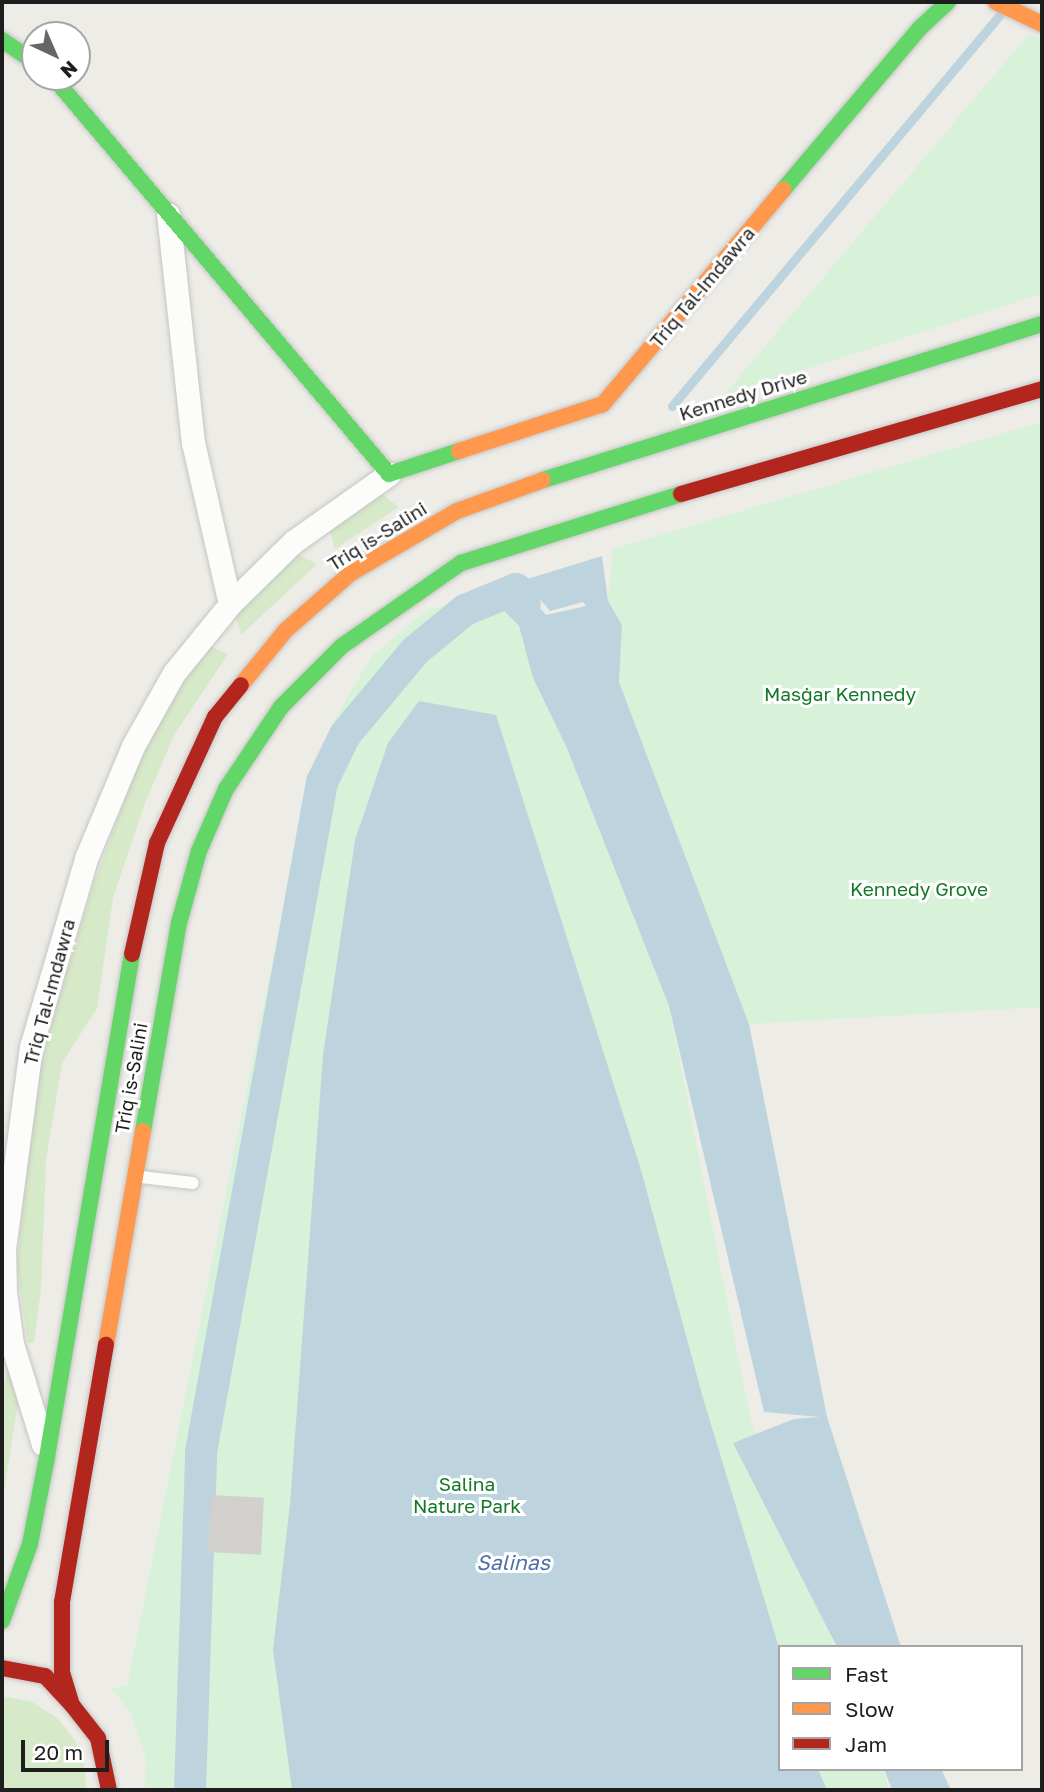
<!DOCTYPE html>
<html>
<head>
<meta charset="utf-8">
<style>
	body { margin:0 }
	#map { position:relative; width:1044px; height:1792px; overflow:hidden; background:#edece7; font-family:"Golos Text",sans-serif }
	div>[style] { position:absolute }
	.grass>* { inset:0; background:#d6e9c8 }
	.park>* { inset:0; background:#d7f2d9 }
	.water>* { inset:0; background:#bdd4de }
	.stream>* { height:9px; margin:-4.5px; padding:0 4.5px; transform-origin:4.5px; border-radius:4.5px; background:#bdd4de }
	.canal>* { height:32px; margin:-16px; padding:0 16px; transform-origin:16px; border-radius:16px; background:#bdd4de }
	.building>* { inset:0; background:#d2d0cc; transform-origin:0 0 }
	.roads { filter:drop-shadow(0 0 2px #c5c5c3) drop-shadow(0 0 2px #c5c5c3) }
	.lane>* { height:12px; margin:-6px; padding:0 6px; transform-origin:6px; border-radius:6px; background:#fcfcfb }
	.street>* { height:23px; margin:-11.5px; padding:0 11.5px; transform-origin:11.5px; border-radius:11.5px; background:#fcfcfb }
	.fast>* { height:16px; margin:-8px; padding:0 8px; transform-origin:8px; border-radius:8px; background:#63d668 }
	.slow>* { height:16px; margin:-8px; padding:0 8px; transform-origin:8px; border-radius:8px; background:#ff974d }
	.jam>* { height:16px; margin:-8px; padding:0 8px; transform-origin:8px; border-radius:8px; background:#b3261e }
	span { translate:-50% -50%; white-space:nowrap; text-align:center; line-height:1.15; -webkit-text-stroke:6px #fff; paint-order:stroke }
	.street-label { font-size:19px; color:#1e1e1e }
	.park-label { font-size:19px; color:#127726 }
	.water-label { font-size:21px; color:#5072a9; font-style:italic }
	.frame { position:absolute; inset:0; border:4px solid #1e1e1e; pointer-events:none }
	.legend { position:absolute; left:778px; top:1645px; width:245px; height:126px; box-sizing:border-box; background:#fff; border:2px solid #a5a5a5; margin:0; padding:9px 12px; list-style:none; font-size:21px; color:#1e1e1e }
	.legend li { display:flex; align-items:center; gap:14px; height:35px }
	.legend b { width:35px; border:2px solid #a5a5a5 }
	.north { position:absolute; left:21px; top:21px; width:70px; height:70px; box-sizing:border-box; background:#fff; border:2px solid #a5a5a5; border-radius:50%; rotate:136deg; font-size:19px; font-weight:700; line-height:28px; text-align:center; color:#1e1e1e }
	.north::after { content:''; display:block; margin:auto; width:24px; height:32px; background:#666664; clip-path:polygon(50% 0,100% 100%,50% 72%,0 100%) }
	.scale { position:absolute; left:21px; top:1740px; width:88px; height:32px; box-sizing:border-box; border:4px solid #1e1e1e; border-top:0; padding-left:9px; font-size:21px; line-height:24px; white-space:nowrap; color:#1e1e1e; -webkit-text-stroke:5px #fff; paint-order:stroke }
</style>
</head>
<body>
<div id="map">
	<div class="grass">
		<div style="clip-path:polygon(380px 493px,399px 507px,335px 549px,330px 530px)"></div>
		<div style="clip-path:polygon(297px 554px,317px 564px,241px 635px,234px 610px)"></div>
		<div style="clip-path:polygon(206px 645px,228px 654px,174px 735px,145px 803px,113px 898px,97px 1008px,62px 1063px,46px 1160px,41px 1289px,34px 1342px,28px 1343px,17px 1265px,37px 1070px,94px 883px,151px 727px)"></div>
		<div style="clip-path:polygon(8px 1363px,18px 1403px,2px 1504px,2px 1396px)"></div>
		<div style="clip-path:polygon(2px 1696px,32px 1702px,57px 1718px,75px 1740px,85px 1768px,86px 1790px,2px 1790px)"></div>
	</div>
	<div class="park">
		<div style="clip-path:polygon(1029px 34px,1042px 39px,1042px 294px,724px 395px)"></div>
		<div style="clip-path:polygon(1042px 422px,1042px 1007px,749px 1024px,619px 682px,622px 626px,608px 601px,613px 549px)"></div>
		<div style="clip-path:polygon(487px 593px,519px 626px,533px 678px,566px 746px,669px 1006px,750px 1418px,835px 1647px,780px 1647px,780px 1769px,882px 1769px,890px 1790px,145px 1790px,146px 1759px,130px 1711px,111px 1689px,127px 1686px,307px 790px,334px 720px,372px 656px,427px 610px)"></div>
	</div>
	<div class="water">
		<div style="clip-path:polygon(602px 556px,608px 601px,622px 625px,619px 682px,749px 1024px,827px 1417px,901px 1647px,837px 1647px,733px 1443px,794px 1419px,820px 1417px,764px 1412px,669px 1006px,566px 746px,533px 678px,519px 626px,487px 593px,520px 584px,546px 615px,586px 606px,583px 602px,550px 611px,524px 580px)"></div>
		<div style="clip-path:polygon(419px 701px,496px 715px,641px 1170px,703px 1398px,780px 1651px,780px 1769px,818px 1769px,827px 1790px,292px 1790px,273px 1650px,290px 1504px,323px 1055px,355px 840px,388px 743px)"></div>
		<div style="clip-path:polygon(884px 1769px,941px 1769px,951px 1790px,892px 1790px)"></div>
	</div>
	<div class="stream">
		<div style="left:672px;top:406px;width:515px;rotate:-50.04deg"></div>
	</div>
	<div class="canal">
		<div style="left:190px;top:1790px;width:338px;rotate:-88.1deg"></div>
		<div style="left:201px;top:1452px;width:681px;rotate:-79.76deg"></div>
		<div style="left:322px;top:782px;width:52px;rotate:-63.9deg"></div>
		<div style="left:345px;top:735px;width:109px;rotate:-50.2deg"></div>
		<div style="left:415px;top:651px;width:65px;rotate:-39.4deg"></div>
		<div style="left:465px;top:610px;width:55px;rotate:-22.4deg"></div>
		<div style="left:516px;top:589px;width:17px;rotate:59deg"></div>
	</div>
	<div class="building">
		<div style="left:211px;top:1495px;width:53px;height:57px;rotate:3deg"></div>
	</div>
	<div class="roads">
		<div class="lane">
			<div style="left:141px;top:1177px;width:52px;rotate:6.6deg"></div>
		</div>
		<div class="street">
			<div style="left:230px;top:604px;width:88px;rotate:-44.5deg"></div>
			<div style="left:293px;top:542px;width:118px;rotate:-35.3deg"></div>
			<div style="left:43px;top:1444px;width:105px;rotate:-107.2deg"></div>
			<div style="left:12px;top:1344px;width:52px;rotate:-97.7deg"></div>
			<div style="left:5px;top:1292px;width:43px;rotate:-91.3deg"></div>
			<div style="left:4px;top:1249px;width:204px;rotate:-82.4deg"></div>
			<div style="left:31px;top:1047px;width:199px;rotate:-73.7deg"></div>
			<div style="left:87px;top:856px;width:119px;rotate:-67.3deg"></div>
			<div style="left:133px;top:746px;width:84px;rotate:-60.7deg"></div>
			<div style="left:174px;top:673px;width:89px;rotate:-50.9deg"></div>
			<div style="left:230px;top:604px;width:165px;rotate:-102.9deg"></div>
			<div style="left:193px;top:443px;width:230px;rotate:-96.2deg"></div>
		</div>
		<div class="fast">
			<div style="left:2px;top:40px;width:40px;rotate:34deg"></div>
			<div style="left:53px;top:77px;width:520px;rotate:49.76deg"></div>
			<div style="left:389px;top:474px;width:74px;rotate:-18.2deg"></div>
			<div style="left:783px;top:190px;width:212px;rotate:-49.8deg"></div>
			<div style="left:920px;top:28px;width:38px;rotate:-43deg"></div>
			<div style="left:543px;top:480px;width:523px;rotate:-17.36deg"></div>
			<div style="left:143px;top:1131px;width:211px;rotate:-80.2deg"></div>
			<div style="left:179px;top:923px;width:75px;rotate:-74.5deg"></div>
			<div style="left:199px;top:851px;width:68px;rotate:-66.5deg"></div>
			<div style="left:226px;top:789px;width:99px;rotate:-56.1deg"></div>
			<div style="left:281px;top:707px;width:86px;rotate:-45deg"></div>
			<div style="left:342px;top:646px;width:145px;rotate:-34.9deg"></div>
			<div style="left:461px;top:563px;width:231px;rotate:-17.4deg"></div>
			<div style="left:2px;top:1621px;width:82px;rotate:-70deg"></div>
			<div style="left:30px;top:1544px;width:89px;rotate:-78.9deg"></div>
			<div style="left:47px;top:1457px;width:510px;rotate:-80.41deg"></div>
		</div>
		<div class="slow">
			<div style="left:996px;top:2px;width:51px;rotate:25.6deg"></div>
			<div style="left:459px;top:451px;width:151px;rotate:-18.1deg"></div>
			<div style="left:603px;top:404px;width:280px;rotate:-49.9deg"></div>
			<div style="left:241px;top:685px;width:71px;rotate:-50.7deg"></div>
			<div style="left:286px;top:630px;width:86px;rotate:-41.2deg"></div>
			<div style="left:351px;top:573px;width:123px;rotate:-30.3deg"></div>
			<div style="left:457px;top:511px;width:91px;rotate:-19.8deg"></div>
			<div style="left:106px;top:1345px;width:217px;rotate:-80.2deg"></div>
		</div>
		<div class="jam">
			<div style="left:681px;top:494px;width:376px;rotate:-16.2deg"></div>
			<div style="left:132px;top:954px;width:114px;rotate:-77.3deg"></div>
			<div style="left:157px;top:843px;width:139px;rotate:-65.3deg"></div>
			<div style="left:215px;top:717px;width:41px;rotate:-50.9deg"></div>
			<div style="left:2px;top:1668px;width:44px;rotate:10.5deg"></div>
			<div style="left:45px;top:1676px;width:40px;rotate:47deg"></div>
			<div style="left:72px;top:1705px;width:42px;rotate:51.8deg"></div>
			<div style="left:98px;top:1738px;width:53px;rotate:78.1deg"></div>
			<div style="left:72px;top:1705px;width:34px;rotate:-107deg"></div>
			<div style="left:62px;top:1672px;width:70px;rotate:-90deg"></div>
			<div style="left:62px;top:1602px;width:261px;rotate:-80.3deg"></div>
		</div>
	</div>
	<div class="street-label">
		<span style="left:702px;top:287px;rotate:-50deg">Triq Tal-Imdawra</span>
		<span style="left:743px;top:395px;rotate:-17deg">Kennedy Drive</span>
		<span style="left:377px;top:536px;rotate:-32deg">Triq is-Salini</span>
		<span style="left:49px;top:992px;rotate:-75deg">Triq Tal-Imdawra</span>
		<span style="left:131px;top:1078px;rotate:-80deg">Triq is-Salini</span>
	</div>
	<div class="park-label">
		<span style="left:840px;top:694px">Masġar Kennedy</span>
		<span style="left:919px;top:889px">Kennedy Grove</span>
		<span style="left:467px;top:1495px">Salina<br>Nature Park</span>
	</div>
	<div class="water-label">
		<span style="left:513px;top:1562px">Salinas</span>
	</div>
	<div class="frame"></div>
	<ul class="legend">
	<li><b style="height:9px;background:#63d668"></b>Fast</li>
	<li><b style="height:9px;background:#ff974d"></b>Slow</li>
	<li><b style="height:9px;background:#b3261e"></b>Jam</li>
	</ul>
	<div class="north">N</div>
	<div class="scale">20 m</div>
</div>
</body>
</html>
